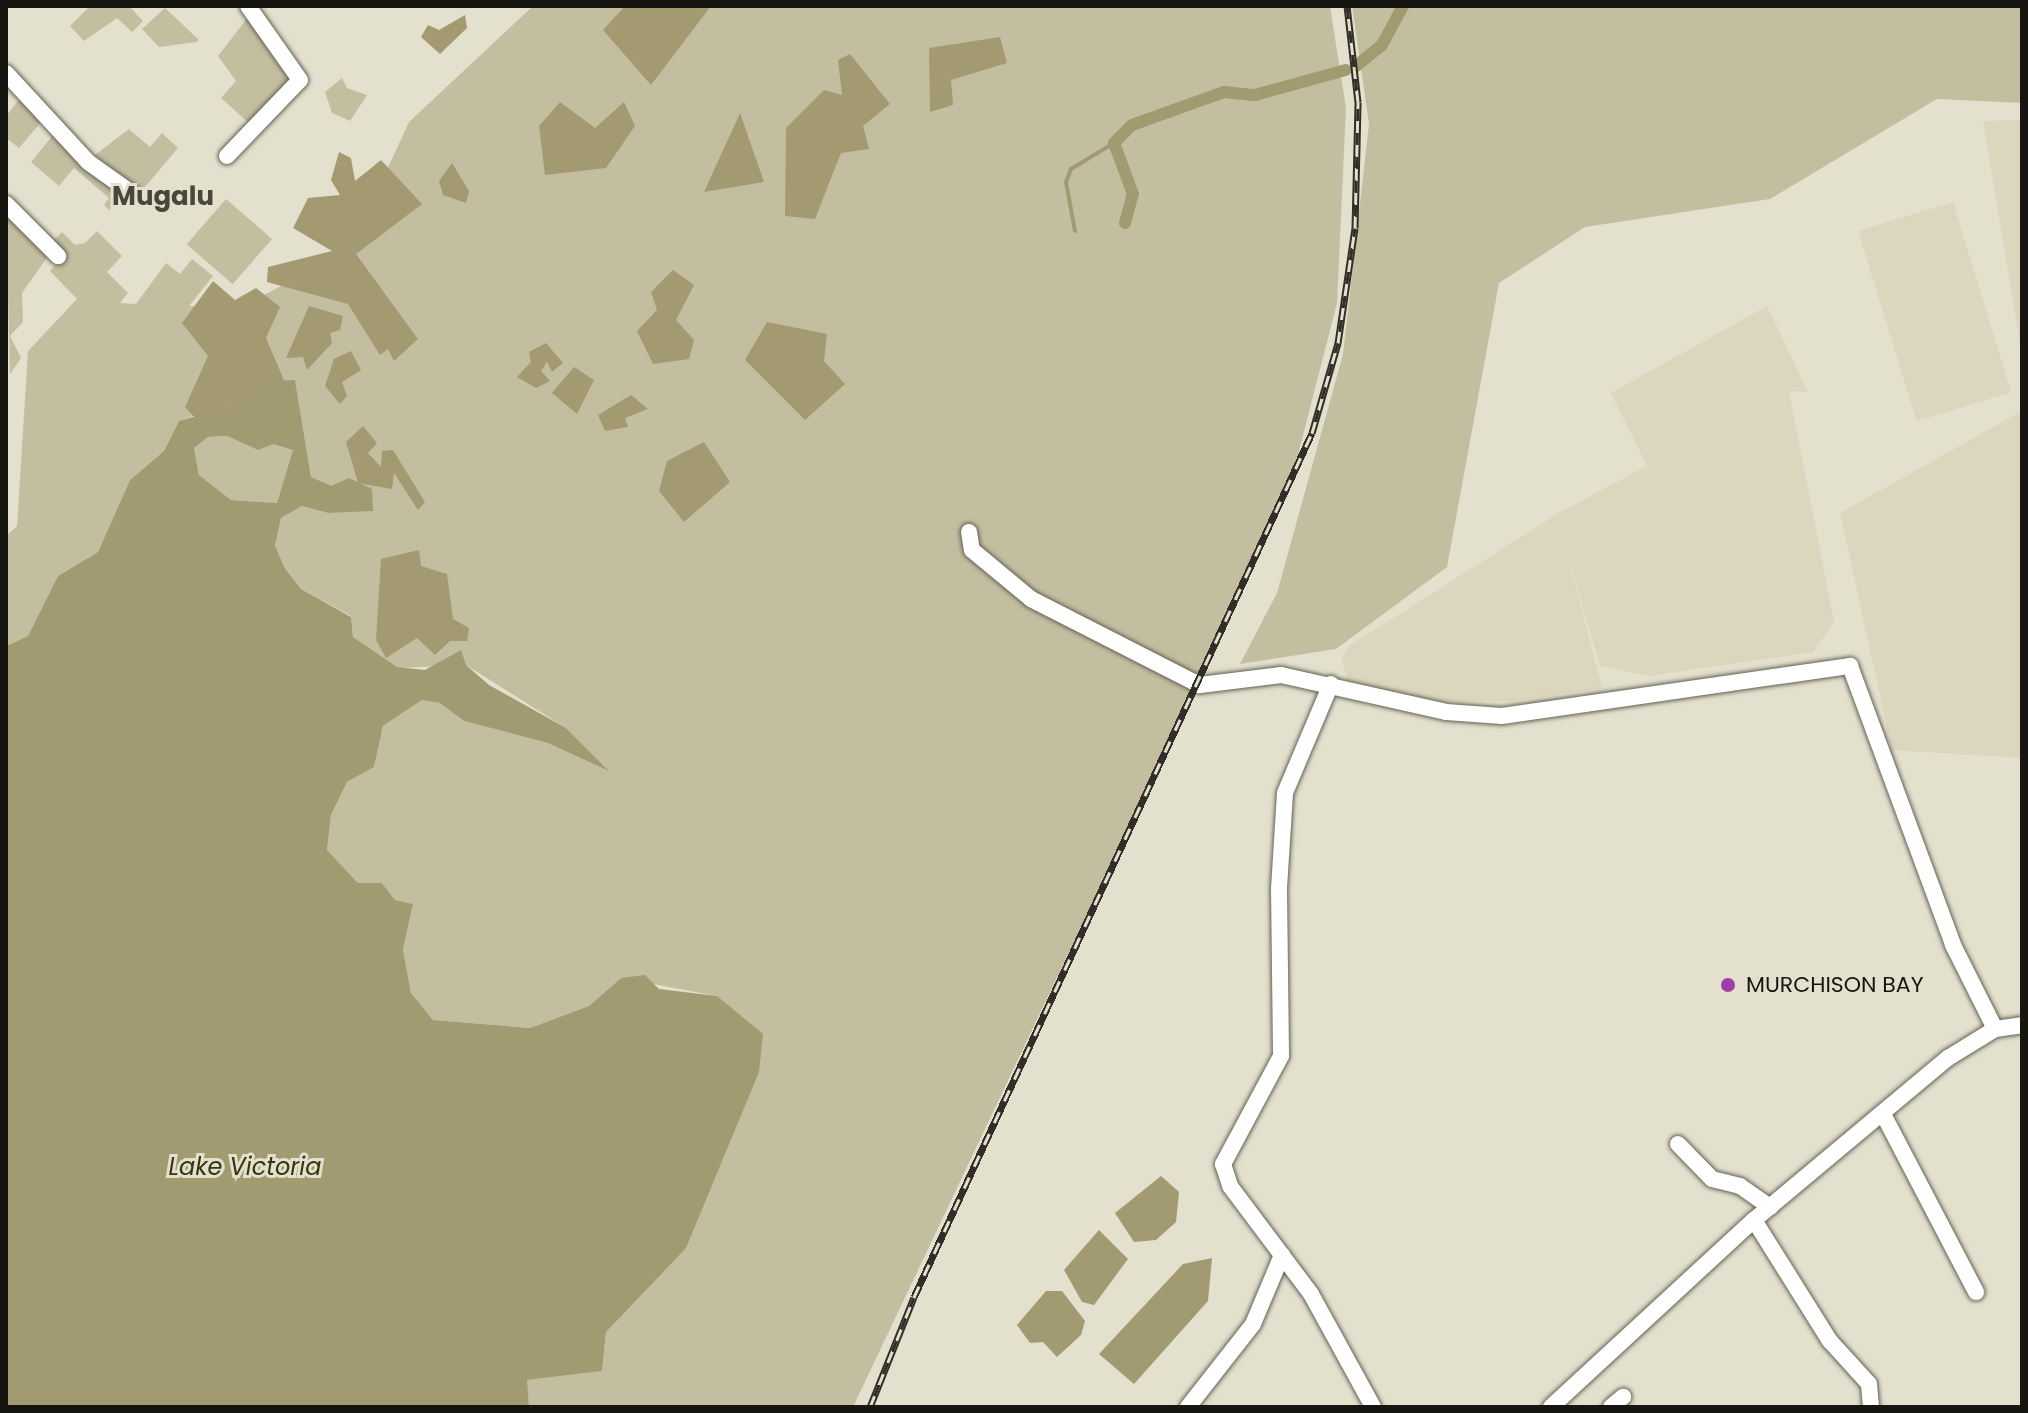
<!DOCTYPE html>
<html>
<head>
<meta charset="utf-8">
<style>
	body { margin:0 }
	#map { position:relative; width:2028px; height:1413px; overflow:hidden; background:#e3e0ce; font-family:Poppins,sans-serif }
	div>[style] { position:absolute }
	.built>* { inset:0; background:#dbd6bd; transform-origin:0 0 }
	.green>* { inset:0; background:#c4bea1; transform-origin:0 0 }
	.forest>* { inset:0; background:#a39a72 }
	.water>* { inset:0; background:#a29a71 }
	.stream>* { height:4px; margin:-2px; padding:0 2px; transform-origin:2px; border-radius:2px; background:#a29a71 }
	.canal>* { height:12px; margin:-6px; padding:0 6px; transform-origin:6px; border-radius:6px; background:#a29a71 }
	.roads { filter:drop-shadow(0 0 2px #656253) drop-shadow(0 0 2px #656253) }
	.minor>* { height:16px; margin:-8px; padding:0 8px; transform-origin:8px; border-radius:8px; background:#fff }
	.rail>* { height:7px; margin-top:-3.5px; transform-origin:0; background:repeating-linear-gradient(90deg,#e3e0ce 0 12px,#302e26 0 24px); box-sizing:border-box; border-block:2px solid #302e26 }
	.dots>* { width:22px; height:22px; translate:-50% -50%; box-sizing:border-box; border:4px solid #e3e0ce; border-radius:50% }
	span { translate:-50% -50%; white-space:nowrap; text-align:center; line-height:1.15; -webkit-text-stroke:6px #e3e0ce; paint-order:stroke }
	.poi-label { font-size:22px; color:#17150f }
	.left { translate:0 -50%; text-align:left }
	.water-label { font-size:24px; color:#3a3310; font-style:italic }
	.quarter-label { font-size:26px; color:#4a4738; font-weight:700 }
	.frame { position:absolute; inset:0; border:8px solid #17150f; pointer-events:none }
</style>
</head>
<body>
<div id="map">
	<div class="built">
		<div style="clip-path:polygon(2022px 120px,2022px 355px,1983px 121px)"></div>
		<div style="left:1953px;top:202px;width:199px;height:99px;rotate:73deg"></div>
		<div style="clip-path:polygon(1767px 306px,1808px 392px,1789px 391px,1834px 622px,1813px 652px,1649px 676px,1600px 666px,1570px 564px,1602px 688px,1513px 701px,1429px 702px,1348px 684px,1342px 658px,1349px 646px,1557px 514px,1647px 466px,1611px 393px)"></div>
		<div style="clip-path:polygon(2022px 411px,2022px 758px,1892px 750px,1840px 513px)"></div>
	</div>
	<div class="green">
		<div style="clip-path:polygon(90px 6px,129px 6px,143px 21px,132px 32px,117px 18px,84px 41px,70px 26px)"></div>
		<div style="clip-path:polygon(533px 6px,1330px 6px,1346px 108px,1337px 303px,1298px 455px,1229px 615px,853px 1407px,529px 1407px,526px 1380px,602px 1371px,606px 1332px,635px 1299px,717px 996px,621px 978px,589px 1006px,530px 1028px,433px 1020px,411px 993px,403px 949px,413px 904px,395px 900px,382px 883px,358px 883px,327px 850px,331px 815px,347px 782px,374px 767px,383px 726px,422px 700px,441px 703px,464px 721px,548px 743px,607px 769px,566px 728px,466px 665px,397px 668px,353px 637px,351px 616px,301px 589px,284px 569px,275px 546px,281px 518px,302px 506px,328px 513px,373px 510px,311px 477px,295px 381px,179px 421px,164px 451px,130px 480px,98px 552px,58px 576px,28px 636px,6px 646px,6px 536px,17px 526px,28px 351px,77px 299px,50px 271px,65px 255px,52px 242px,62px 232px,75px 245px,85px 243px,97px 231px,122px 256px,107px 272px,128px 293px,120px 303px,136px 304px,166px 263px,180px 274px,192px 259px,213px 276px,189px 306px,244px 306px,351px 248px,409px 122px)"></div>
		<div style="clip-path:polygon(1352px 6px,2022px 6px,2022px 103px,1937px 99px,1770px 199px,1585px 227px,1499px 283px,1447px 567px,1336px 649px,1240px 664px,1277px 593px,1343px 354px,1369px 124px)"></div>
		<div style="clip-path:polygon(165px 8px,199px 40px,197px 42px,159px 47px,142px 29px)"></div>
		<div style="clip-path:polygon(248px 17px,295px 79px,250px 124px,221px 98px,236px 81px,218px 56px)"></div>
		<div style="clip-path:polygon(342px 78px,347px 88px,367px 95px,350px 121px,332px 113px,325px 92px)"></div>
		<div style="clip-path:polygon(19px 100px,43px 120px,19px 148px,6px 138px,6px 116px)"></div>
		<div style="clip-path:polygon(129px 129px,150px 147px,162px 133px,178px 148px,139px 194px,95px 155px)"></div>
		<div style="clip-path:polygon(54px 134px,123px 194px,109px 210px,104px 205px,109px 198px,74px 168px,59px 186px,31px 162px)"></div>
		<div style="left:226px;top:199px;width:61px;height:60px;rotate:41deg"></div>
		<div style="clip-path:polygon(6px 215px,48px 256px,22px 293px,23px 322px,10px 336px,21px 358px,10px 374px)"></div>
		<div style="clip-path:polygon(227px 436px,258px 450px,274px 443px,294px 450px,277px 503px,231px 500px,199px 475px,194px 448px,208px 437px)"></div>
	</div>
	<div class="forest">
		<div style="clip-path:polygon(625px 6px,711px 6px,651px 85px,603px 30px)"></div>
		<div style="clip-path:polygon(465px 15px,467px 28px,440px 54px,421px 37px,428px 25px,439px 30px)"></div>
		<div style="clip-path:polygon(1000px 37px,1007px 63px,951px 80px,953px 105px,930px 112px,929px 48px)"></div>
		<div style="clip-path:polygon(850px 54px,890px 104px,863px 126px,869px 149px,841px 153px,815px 219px,785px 216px,786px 128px,824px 90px,842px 95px,838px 60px)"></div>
		<div style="clip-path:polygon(560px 102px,595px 128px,624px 102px,635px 126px,606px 168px,545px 175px,539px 126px)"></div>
		<div style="clip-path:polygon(740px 113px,764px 182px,704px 192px)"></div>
		<div style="clip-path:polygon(339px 152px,351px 158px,355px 181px,381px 160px,422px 204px,356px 254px,418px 339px,394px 361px,388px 349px,380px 355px,348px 304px,267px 282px,268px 267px,332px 251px,293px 228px,308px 198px,340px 195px,331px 180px)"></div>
		<div style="clip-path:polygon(452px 163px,469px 191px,466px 203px,443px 195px,439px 181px)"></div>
		<div style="clip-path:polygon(673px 270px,694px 285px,676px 320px,694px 340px,689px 359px,653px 364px,637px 331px,657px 310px,651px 292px)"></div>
		<div style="clip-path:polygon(213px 281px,235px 300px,256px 288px,280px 307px,266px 338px,286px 385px,197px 420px,185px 407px,208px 356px,182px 323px)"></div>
		<div style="clip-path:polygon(309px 306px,343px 316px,340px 330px,330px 333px,332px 343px,307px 370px,303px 357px,286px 358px)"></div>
		<div style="clip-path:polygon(767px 322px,827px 334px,824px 361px,845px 384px,805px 420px,745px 360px)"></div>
		<div style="clip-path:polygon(546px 343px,563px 363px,552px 372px,547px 362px,541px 371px,550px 381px,536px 388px,517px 377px,531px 362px,529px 352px)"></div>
		<div style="clip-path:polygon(351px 351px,361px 370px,342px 382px,347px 396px,340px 404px,325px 386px,334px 359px)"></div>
		<div style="clip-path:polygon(574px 367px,594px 380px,577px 414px,552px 393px)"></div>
		<div style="clip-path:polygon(631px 395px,648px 409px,625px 418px,628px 427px,605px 431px,598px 415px)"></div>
		<div style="clip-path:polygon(363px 426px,377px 443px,368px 453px,381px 467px,382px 451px,393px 450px,425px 502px,418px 510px,394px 473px,392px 489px,358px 483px,346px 442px)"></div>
		<div style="clip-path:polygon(704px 442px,730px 482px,684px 522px,659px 491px,667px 461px)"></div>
		<div style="clip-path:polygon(419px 550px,421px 566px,447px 574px,453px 619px,469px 628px,467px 641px,450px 641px,435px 655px,417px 638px,386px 658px,376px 640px,381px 559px)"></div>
	</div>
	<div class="water">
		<div style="clip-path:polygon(evenodd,295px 380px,311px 477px,331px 486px,349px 478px,372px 489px,373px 511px,328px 513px,302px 506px,281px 518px,275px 546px,285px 569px,301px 589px,351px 617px,353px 637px,397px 667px,425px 670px,461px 650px,466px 665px,489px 685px,566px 728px,609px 771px,548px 743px,464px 721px,440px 703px,422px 700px,383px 726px,374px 767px,347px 782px,331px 815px,327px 850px,358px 883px,382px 883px,395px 900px,413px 904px,403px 949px,411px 993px,433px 1020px,530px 1028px,589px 1006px,621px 978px,645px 975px,659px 989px,717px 996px,763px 1034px,759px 1072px,686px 1248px,606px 1332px,602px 1371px,527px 1380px,529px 1407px,6px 1407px,6px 646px,28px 636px,58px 576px,98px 552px,130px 480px,164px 451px,179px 421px,235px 405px,258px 382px,295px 380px,227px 436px,258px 450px,274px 444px,293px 450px,277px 503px,231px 500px,199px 475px,194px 448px,208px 437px,227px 436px)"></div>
		<div style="clip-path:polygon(1161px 1176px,1179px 1192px,1176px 1222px,1156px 1240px,1134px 1242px,1115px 1213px)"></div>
		<div style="clip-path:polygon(1099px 1230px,1128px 1259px,1094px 1305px,1082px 1302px,1064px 1270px)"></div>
		<div style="clip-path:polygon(1212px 1258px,1208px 1301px,1134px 1384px,1099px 1354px,1183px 1264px)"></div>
		<div style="clip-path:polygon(1046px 1291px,1062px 1291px,1085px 1321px,1081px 1335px,1057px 1357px,1043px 1342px,1030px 1343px,1017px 1325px)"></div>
	</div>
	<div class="stream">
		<div style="left:1075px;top:231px;width:50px;rotate:-100.4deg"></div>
		<div style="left:1066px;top:182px;width:14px;rotate:-69deg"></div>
		<div style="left:1071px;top:169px;width:50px;rotate:-31.2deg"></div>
	</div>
	<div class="canal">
		<div style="left:1356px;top:66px;width:33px;rotate:-39deg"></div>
		<div style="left:1382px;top:45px;width:44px;rotate:-61.7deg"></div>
		<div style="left:1125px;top:223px;width:30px;rotate:-75deg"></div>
		<div style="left:1133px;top:194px;width:54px;rotate:-110.4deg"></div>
		<div style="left:1114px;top:143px;width:25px;rotate:-45deg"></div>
		<div style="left:1132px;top:125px;width:98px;rotate:-19.7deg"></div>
		<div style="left:1224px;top:92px;width:31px;rotate:6deg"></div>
		<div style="left:1255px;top:95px;width:94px;rotate:-15.4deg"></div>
	</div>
	<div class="roads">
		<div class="minor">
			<div style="left:6px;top:73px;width:121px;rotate:47.3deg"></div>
			<div style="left:88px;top:162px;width:55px;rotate:35.4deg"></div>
			<div style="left:227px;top:156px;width:105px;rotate:-46.2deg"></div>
			<div style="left:300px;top:80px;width:90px;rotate:-125.1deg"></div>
			<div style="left:6px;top:204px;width:74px;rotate:45deg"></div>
			<div style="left:969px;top:532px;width:18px;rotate:81deg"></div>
			<div style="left:972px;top:550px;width:77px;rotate:39.7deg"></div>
			<div style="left:1031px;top:599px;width:190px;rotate:27deg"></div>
			<div style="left:1200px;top:685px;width:82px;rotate:-7deg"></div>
			<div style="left:1281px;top:675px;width:169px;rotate:12.6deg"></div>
			<div style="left:1446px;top:712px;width:56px;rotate:4.1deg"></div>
			<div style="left:1502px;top:716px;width:352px;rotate:-8.2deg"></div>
			<div style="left:1850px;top:666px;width:297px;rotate:69.7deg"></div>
			<div style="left:1953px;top:945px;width:94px;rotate:63.4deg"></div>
			<div style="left:1331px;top:684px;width:118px;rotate:112.9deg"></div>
			<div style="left:1285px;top:793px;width:96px;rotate:93.6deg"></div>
			<div style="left:1279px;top:889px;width:167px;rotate:89.3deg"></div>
			<div style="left:1281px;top:1056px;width:123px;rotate:118.2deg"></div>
			<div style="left:1223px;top:1164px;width:23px;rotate:72deg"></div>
			<div style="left:1230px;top:1186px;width:135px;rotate:53.1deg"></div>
			<div style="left:1311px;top:1294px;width:129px;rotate:61.2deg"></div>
			<div style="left:1883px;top:1114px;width:201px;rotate:62.4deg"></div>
			<div style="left:1678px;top:1144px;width:49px;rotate:45.8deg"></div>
			<div style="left:1712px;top:1179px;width:29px;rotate:14deg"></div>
			<div style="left:1740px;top:1186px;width:37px;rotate:35deg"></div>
			<div style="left:1754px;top:1220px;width:143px;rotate:57.9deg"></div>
			<div style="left:1830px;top:1341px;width:58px;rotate:47.8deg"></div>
			<div style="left:1869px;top:1384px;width:23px;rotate:85deg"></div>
			<div style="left:1188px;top:1407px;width:105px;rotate:-51.9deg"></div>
			<div style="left:1253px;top:1324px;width:75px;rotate:-67.2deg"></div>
			<div style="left:1551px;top:1407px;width:276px;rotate:-42.7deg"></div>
			<div style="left:1754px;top:1220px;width:253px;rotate:-39.9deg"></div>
			<div style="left:1948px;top:1058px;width:55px;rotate:-31.7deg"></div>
			<div style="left:1995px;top:1029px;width:27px;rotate:-8deg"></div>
			<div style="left:1611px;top:1407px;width:16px;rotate:-40deg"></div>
		</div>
	</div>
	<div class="rail">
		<div style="left:870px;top:1407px;width:118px;rotate:-68.2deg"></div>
		<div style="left:914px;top:1297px;width:951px;rotate:-65.27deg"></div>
		<div style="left:1312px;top:433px;width:94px;rotate:-73.9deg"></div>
		<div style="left:1338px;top:343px;width:116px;rotate:-81.6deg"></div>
		<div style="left:1355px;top:228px;width:126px;rotate:-88.6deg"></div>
		<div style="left:1358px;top:102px;width:97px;rotate:-96.5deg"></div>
	</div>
	<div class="dots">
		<div style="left:1728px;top:985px;background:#9e3ea6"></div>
	</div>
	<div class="poi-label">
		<span class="left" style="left:1746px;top:985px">MURCHISON BAY</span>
	</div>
	<div class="water-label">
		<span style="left:245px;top:1167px">Lake Victoria</span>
	</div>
	<div class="quarter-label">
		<span style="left:163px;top:197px">Mugalu</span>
	</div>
	<div class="frame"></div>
</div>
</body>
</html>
